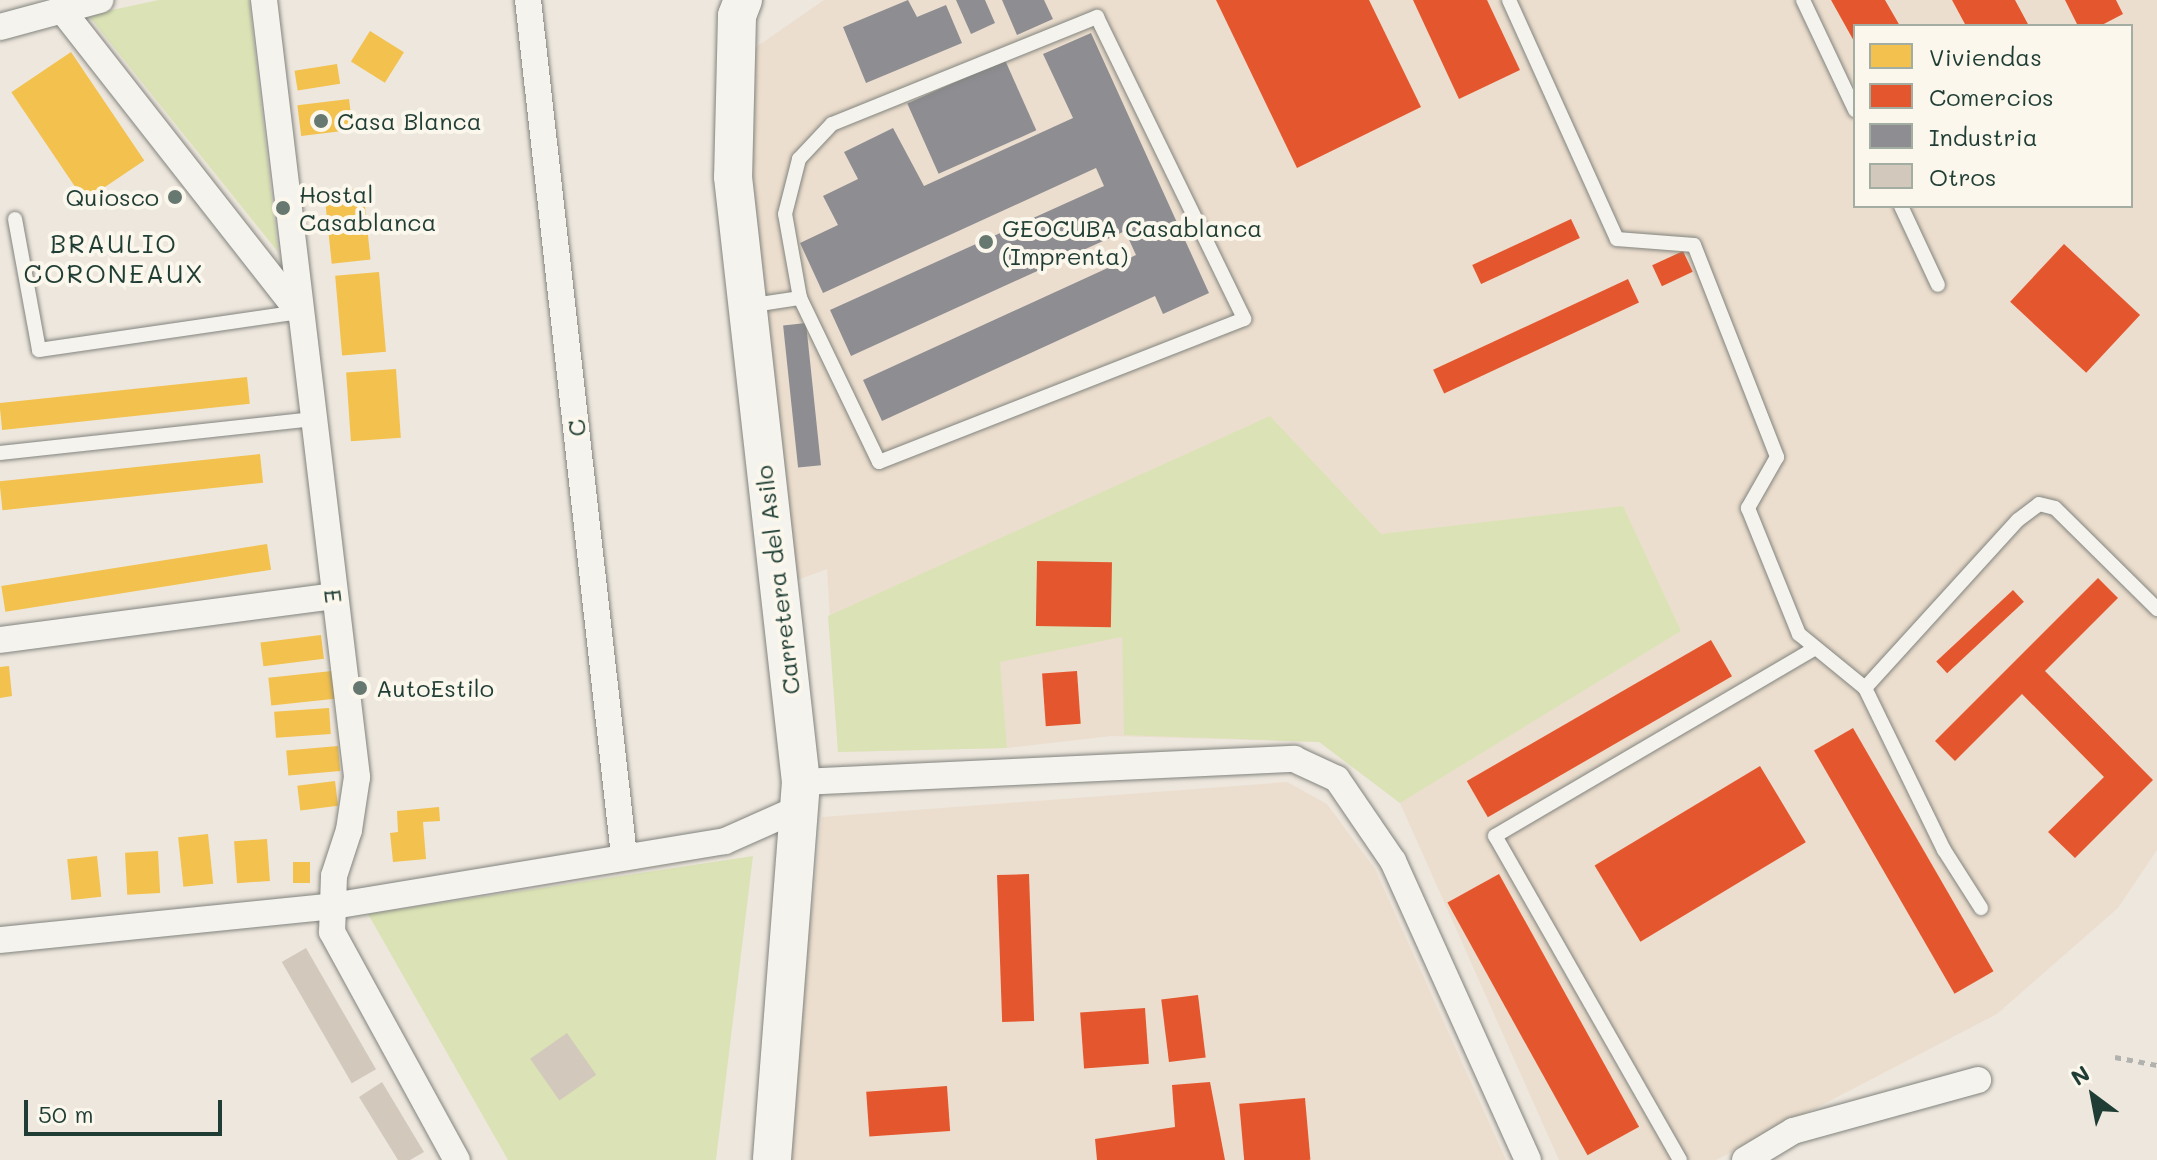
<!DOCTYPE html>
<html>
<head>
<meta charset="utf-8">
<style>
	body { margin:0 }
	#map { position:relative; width:2157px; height:1160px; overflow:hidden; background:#eee7de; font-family:Mali,sans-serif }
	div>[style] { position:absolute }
	.built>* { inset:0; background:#ecdece }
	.green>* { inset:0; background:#dbe3b6 }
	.homes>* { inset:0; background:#f2c14e; transform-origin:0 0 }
	.shops>* { inset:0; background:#e4572e; transform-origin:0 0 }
	.industry>* { inset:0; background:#8d8d92; transform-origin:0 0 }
	.building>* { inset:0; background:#d2c8bc; transform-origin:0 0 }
	.path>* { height:5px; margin-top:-2.5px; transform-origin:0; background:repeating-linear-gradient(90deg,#b1b2ae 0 6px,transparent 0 12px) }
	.roads { filter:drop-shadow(0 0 2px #82847e) drop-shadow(0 0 2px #82847e) }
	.lane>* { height:14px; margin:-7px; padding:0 7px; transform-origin:7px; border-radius:7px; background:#f5f3ee }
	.street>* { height:26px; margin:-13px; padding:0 13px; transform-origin:13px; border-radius:13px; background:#f5f3ee }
	.secondary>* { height:38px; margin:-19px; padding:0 19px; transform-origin:19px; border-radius:19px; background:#f5f3ee }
	.dots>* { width:22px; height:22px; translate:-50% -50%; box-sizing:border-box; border:4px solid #fbf7ec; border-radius:50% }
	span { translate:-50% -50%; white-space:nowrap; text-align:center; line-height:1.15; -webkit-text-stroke:8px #fbf7ec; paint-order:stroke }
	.poi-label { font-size:24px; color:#1f3d34 }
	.left { translate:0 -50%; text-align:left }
	.right { translate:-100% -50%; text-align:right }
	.street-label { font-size:24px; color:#1f3d34 }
	.neighbourhood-label { font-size:26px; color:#1f3d34; letter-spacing:2px }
	.legend { position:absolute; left:1853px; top:24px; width:280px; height:184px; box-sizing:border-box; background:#fbf7ec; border:2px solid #a3ada2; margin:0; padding:10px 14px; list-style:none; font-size:24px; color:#1f3d34 }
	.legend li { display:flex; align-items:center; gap:16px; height:40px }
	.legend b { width:40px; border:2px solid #a3ada2 }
	.north { position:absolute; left:2053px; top:1056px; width:80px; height:80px; -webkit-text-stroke:6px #fbf7ec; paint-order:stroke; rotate:328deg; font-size:22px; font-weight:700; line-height:32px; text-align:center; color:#1f3d34 }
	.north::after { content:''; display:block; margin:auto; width:28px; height:36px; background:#1f3d34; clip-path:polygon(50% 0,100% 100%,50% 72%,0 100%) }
	.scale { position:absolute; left:24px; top:1100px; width:198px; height:36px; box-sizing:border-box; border:4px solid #1f3d34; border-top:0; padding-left:10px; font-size:24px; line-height:28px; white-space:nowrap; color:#1f3d34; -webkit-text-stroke:6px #fbf7ec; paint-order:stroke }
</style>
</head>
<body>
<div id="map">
	<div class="built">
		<div style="clip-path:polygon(evenodd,824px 0,2157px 0,2157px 850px,2118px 908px,1997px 1014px,1716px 1160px,1559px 1160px,1400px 803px,1320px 742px,1112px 736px,1007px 748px,838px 752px,827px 569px,778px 587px,736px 61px,824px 0,1855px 26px,2131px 26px,2131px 206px,1855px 206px,1855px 26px)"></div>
		<div style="clip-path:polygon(1287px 782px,1327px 804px,1375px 869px,1506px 1160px,784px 1160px,822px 817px)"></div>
	</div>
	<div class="green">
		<div style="clip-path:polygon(159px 0,249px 0,278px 252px,88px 15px)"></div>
		<div style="clip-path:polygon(1270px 416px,1381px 534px,1623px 506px,1681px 631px,1400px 803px,1319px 742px,1124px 735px,1122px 637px,1000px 662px,1007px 748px,838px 752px,828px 616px)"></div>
		<div style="clip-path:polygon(753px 856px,716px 1160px,508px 1160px,368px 914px)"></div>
	</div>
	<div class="homes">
		<div style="left:370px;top:31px;width:40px;height:36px;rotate:32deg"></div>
		<div style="left:71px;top:52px;width:131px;height:72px;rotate:56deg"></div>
		<div style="left:337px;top:64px;width:20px;height:43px;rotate:81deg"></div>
		<div style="left:349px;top:99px;width:31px;height:52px;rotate:83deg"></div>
		<div style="left:363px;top:188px;width:72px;height:39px;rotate:84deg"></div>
		<div style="left:379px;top:272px;width:80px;height:44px;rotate:85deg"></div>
		<div style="left:396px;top:369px;width:69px;height:50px;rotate:86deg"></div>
		<div style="left:247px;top:377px;width:27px;height:249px;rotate:84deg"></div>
		<div style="left:260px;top:454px;width:29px;height:262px;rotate:84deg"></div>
		<div style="left:267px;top:544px;width:26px;height:269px;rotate:81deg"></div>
		<div style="left:321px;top:635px;width:24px;height:61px;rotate:83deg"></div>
		<div style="clip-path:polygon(9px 666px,12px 696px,0 698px,0 667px)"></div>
		<div style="left:332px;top:671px;width:28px;height:64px;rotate:84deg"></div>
		<div style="left:329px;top:708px;width:26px;height:55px;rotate:86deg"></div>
		<div style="left:338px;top:746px;width:25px;height:52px;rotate:85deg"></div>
		<div style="left:335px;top:781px;width:25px;height:38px;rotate:83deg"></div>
		<div style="clip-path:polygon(439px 807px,440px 821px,423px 822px,426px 859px,393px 862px,390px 833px,398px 832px,397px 811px)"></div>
		<div style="left:208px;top:834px;width:50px;height:30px;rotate:84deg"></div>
		<div style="left:267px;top:839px;width:42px;height:33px;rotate:86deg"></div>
		<div style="left:158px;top:851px;width:42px;height:33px;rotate:87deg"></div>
		<div style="left:97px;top:856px;width:41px;height:30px;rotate:84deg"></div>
		<div style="left:293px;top:862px;width:17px;height:21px"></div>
	</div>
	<div class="shops">
		<div style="clip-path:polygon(1216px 0,1369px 0,1421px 107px,1297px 168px)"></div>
		<div style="clip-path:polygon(1413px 0,1487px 0,1520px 70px,1459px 99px)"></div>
		<div style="clip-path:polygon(1831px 0,1885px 0,1900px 26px,1855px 26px,1855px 43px)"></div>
		<div style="clip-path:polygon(1952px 0,2015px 0,2029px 26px,1966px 26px)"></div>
		<div style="clip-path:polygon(2065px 0,2116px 0,2123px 14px,2100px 26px,2078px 26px)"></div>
		<div style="left:1571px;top:219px;width:21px;height:109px;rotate:65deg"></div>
		<div style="left:2064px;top:244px;width:104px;height:79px;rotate:43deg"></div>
		<div style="left:1683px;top:251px;width:23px;height:34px;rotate:65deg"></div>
		<div style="left:1628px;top:279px;width:26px;height:215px;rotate:65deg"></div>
		<div style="left:1037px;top:561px;width:75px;height:65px;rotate:1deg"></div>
		<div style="clip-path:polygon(2098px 578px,2118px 598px,2045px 671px,2153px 780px,2075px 858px,2048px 832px,2104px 777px,2022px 694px,1955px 761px,1935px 741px)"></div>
		<div style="left:2013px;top:590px;width:16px;height:105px;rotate:47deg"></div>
		<div style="left:1711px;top:640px;width:42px;height:282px;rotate:60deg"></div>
		<div style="left:1077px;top:671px;width:53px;height:35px;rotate:86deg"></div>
		<div style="left:1853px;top:728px;width:281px;height:45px;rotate:60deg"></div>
		<div style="left:1760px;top:766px;width:89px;height:193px;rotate:59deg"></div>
		<div style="left:1029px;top:874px;width:147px;height:32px;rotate:88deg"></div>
		<div style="left:1499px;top:874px;width:289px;height:59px;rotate:61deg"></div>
		<div style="left:1198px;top:995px;width:63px;height:37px;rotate:83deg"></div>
		<div style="left:1145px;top:1008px;width:56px;height:65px;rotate:86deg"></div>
		<div style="clip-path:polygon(1210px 1082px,1225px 1160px,1097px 1160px,1095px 1139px,1175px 1127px,1172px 1085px)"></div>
		<div style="left:947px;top:1086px;width:45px;height:81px;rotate:86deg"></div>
		<div style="left:1305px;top:1098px;width:62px;height:66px;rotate:85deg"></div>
	</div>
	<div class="industry">
		<div style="clip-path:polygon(908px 0,917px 17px,946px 5px,962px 43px,866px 83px,843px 27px)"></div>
		<div style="clip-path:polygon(956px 0,985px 0,995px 23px,971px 34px)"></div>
		<div style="clip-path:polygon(1002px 0,1044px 0,1053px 19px,1017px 35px)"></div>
		<div style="clip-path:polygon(1091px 33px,1209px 293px,1163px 314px,1155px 296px,882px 421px,863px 380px,1136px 255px,1125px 231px,851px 356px,830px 310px,1104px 186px,1096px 168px,823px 293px,800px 243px,838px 225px,823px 196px,858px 179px,844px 152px,893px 128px,924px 186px,1073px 118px,1043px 54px)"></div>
		<div style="left:1005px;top:60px;width:77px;height:107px;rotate:66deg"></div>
		<div style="left:806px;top:323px;width:143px;height:23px;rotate:84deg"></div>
	</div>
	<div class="building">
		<div style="left:306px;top:948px;width:140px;height:28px;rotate:60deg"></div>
		<div style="left:567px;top:1033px;width:51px;height:45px;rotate:55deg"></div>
		<div style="clip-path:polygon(382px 1082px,424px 1152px,410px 1160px,398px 1160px,359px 1097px)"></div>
	</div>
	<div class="path">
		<div style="left:2115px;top:1057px;width:43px;rotate:10.8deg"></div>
	</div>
	<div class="roads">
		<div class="lane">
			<div style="left:1509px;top:0;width:262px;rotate:65.7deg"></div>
			<div style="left:1617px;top:239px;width:77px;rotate:4.5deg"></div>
			<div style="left:1694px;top:245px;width:228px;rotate:68.6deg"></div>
			<div style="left:1777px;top:457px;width:59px;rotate:119.6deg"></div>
			<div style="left:1748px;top:508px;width:136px;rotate:68deg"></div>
			<div style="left:1799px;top:634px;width:85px;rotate:39.3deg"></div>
			<div style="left:1865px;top:688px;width:180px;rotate:64deg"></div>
			<div style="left:1944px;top:850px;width:69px;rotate:57.5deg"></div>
			<div style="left:1803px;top:0;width:122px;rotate:64.7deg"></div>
			<div style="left:1901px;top:206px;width:87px;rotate:64.9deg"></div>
			<div style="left:15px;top:219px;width:133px;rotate:79.6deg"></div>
			<div style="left:39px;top:350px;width:263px;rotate:-8.3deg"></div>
			<div style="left:747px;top:306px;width:54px;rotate:-8.6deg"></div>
			<div style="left:800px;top:298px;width:85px;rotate:-100.1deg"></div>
			<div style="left:785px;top:214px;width:57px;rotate:-75.7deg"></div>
			<div style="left:799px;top:159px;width:48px;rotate:-46.7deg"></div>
			<div style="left:832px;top:124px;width:286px;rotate:-22deg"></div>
			<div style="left:1097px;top:17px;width:336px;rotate:64deg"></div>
			<div style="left:1244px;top:319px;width:392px;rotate:158.6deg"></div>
			<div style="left:879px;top:462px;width:182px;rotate:-115.7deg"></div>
			<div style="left:0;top:453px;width:313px;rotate:-6.2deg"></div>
			<div style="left:1865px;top:688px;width:227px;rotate:-47.7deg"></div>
			<div style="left:2018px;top:520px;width:26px;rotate:-37deg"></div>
			<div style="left:2039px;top:504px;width:16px;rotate:14deg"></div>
			<div style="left:2055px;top:508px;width:144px;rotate:44.7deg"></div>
			<div style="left:1680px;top:1160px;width:373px;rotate:-119.7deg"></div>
			<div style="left:1495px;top:836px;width:371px;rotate:-30.4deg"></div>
		</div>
		<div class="street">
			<div style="left:264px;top:0;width:783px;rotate:83.17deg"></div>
			<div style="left:357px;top:777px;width:54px;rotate:98.6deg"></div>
			<div style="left:349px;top:830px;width:48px;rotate:108.1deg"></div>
			<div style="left:334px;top:876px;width:56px;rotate:92deg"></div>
			<div style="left:332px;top:932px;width:260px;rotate:61.3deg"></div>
			<div style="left:528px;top:0;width:861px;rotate:83.6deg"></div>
			<div style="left:62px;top:10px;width:384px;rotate:51.9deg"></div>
			<div style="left:0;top:27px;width:104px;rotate:-15.1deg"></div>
			<div style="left:0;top:640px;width:337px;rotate:-7.5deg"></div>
			<div style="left:801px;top:782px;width:494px;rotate:-2.7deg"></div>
			<div style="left:1294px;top:759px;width:47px;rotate:24.9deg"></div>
			<div style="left:1337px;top:779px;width:99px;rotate:55.7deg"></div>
			<div style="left:1393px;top:861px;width:328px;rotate:65.7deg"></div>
			<div style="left:0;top:940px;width:335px;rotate:-5.8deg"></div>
			<div style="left:333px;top:906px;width:397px;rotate:-9.4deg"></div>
			<div style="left:725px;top:841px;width:81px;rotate:-24deg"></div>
			<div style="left:1745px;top:1160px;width:56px;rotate:-31.1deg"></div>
			<div style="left:1793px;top:1131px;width:192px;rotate:-15.4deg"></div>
		</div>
		<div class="secondary">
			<div style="left:743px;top:0;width:17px;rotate:111deg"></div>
			<div style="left:737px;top:16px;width:161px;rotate:91.4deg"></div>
			<div style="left:733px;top:177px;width:609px;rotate:83.59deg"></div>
			<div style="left:801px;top:782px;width:379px;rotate:94.4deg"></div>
		</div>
	</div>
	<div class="dots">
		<div style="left:321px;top:121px;background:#677870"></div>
		<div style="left:175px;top:197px;background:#677870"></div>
		<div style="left:283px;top:208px;background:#677870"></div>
		<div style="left:986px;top:242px;background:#677870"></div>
		<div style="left:360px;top:688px;background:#677870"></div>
	</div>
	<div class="poi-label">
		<span class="left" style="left:337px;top:121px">Casa Blanca</span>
		<span class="left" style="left:299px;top:208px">Hostal<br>Casablanca</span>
		<span class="right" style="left:159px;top:197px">Quiosco</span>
		<span class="left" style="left:1002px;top:242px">GEOCUBA Casablanca<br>(Imprenta)</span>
		<span class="left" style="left:376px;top:688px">AutoEstilo</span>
	</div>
	<div class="street-label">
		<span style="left:576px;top:428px;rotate:-96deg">C</span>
		<span style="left:777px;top:580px;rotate:-97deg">Carretera del Asilo</span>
		<span style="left:334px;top:596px;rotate:83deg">E</span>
	</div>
	<div class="neighbourhood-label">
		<span style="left:114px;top:259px">BRAULIO<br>CORONEAUX</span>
	</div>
	<ul class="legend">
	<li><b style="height:22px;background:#f2c14e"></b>Viviendas</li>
	<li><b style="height:22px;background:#e4572e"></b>Comercios</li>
	<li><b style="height:22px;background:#8d8d92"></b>Industria</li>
	<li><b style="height:22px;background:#d2c8bc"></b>Otros</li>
	</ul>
	<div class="north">N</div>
	<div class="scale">50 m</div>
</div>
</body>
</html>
